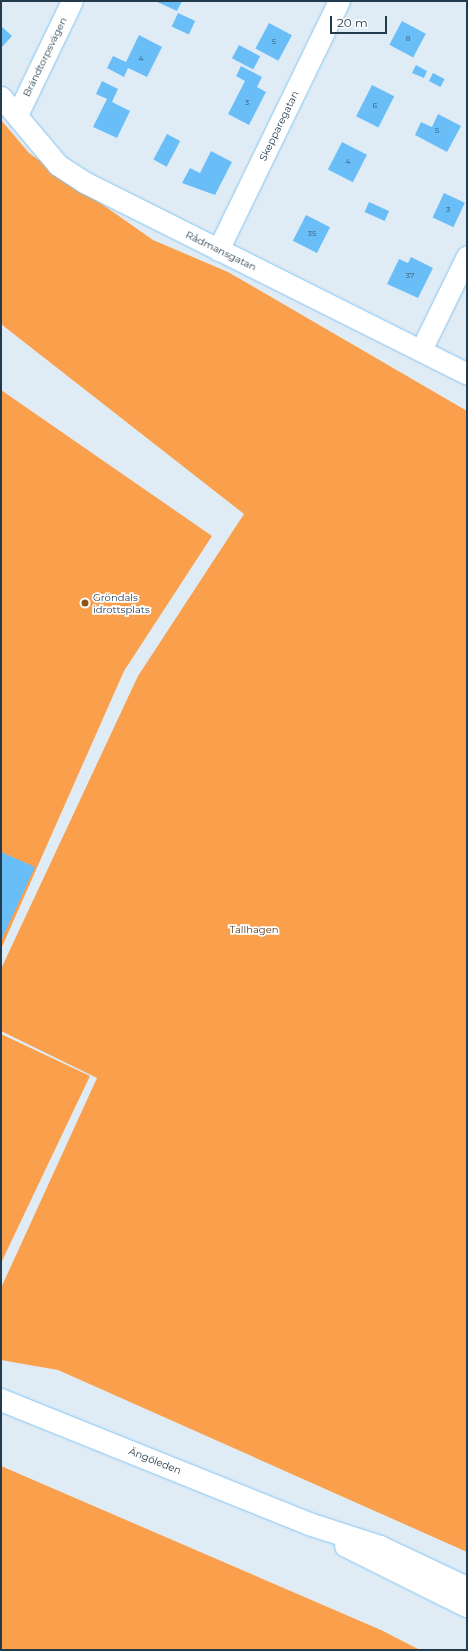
<!DOCTYPE html>
<html>
<head>
<meta charset="utf-8">
<style>
	body { margin:0 }
	#map { position:relative; width:468px; height:1651px; overflow:hidden; background:#e0ecf5; font-family:Montserrat,sans-serif }
	div>[style] { position:absolute }
	.green>* { inset:0; background:#faa04c }
	.building>* { inset:0; background:#6abef8; transform-origin:0 0 }
	.roads { filter:drop-shadow(0 0 1px #86c6f3) drop-shadow(0 0 1px #86c6f3) }
	.minor>* { height:21px; margin:-10.5px; padding:0 10.5px; transform-origin:10.5px; border-radius:10.5px; background:#fff }
	.secondary>* { height:22px; margin:-11px; padding:0 11px; transform-origin:11px; border-radius:11px; background:#fff }
	.dots>* { width:11px; height:11px; translate:-50% -50%; box-sizing:border-box; border:2px solid #fff; border-radius:50% }
	span { translate:-50% -50%; white-space:nowrap; text-align:center; line-height:1.15; -webkit-text-stroke:3.5px #fff; paint-order:stroke }
	.number-label { font-size:8px; color:#345c78 }
	.number-label span { -webkit-text-stroke-width:0 }
	.street-label { font-size:10px; color:#223c4e }
	.poi-label { font-size:10px; color:#223c4e }
	.left { translate:0 -50%; text-align:left }
	.park-label { font-size:10px; color:#593412 }
	.frame { position:absolute; inset:0; border:2px solid #223c4e; pointer-events:none }
	.scale { position:absolute; left:330px; top:16px; width:57px; height:18px; box-sizing:border-box; border:2px solid #223c4e; border-top:0; padding-left:5px; font-size:12px; line-height:14px; white-space:nowrap; color:#223c4e; -webkit-text-stroke:3px #fff; paint-order:stroke }
</style>
</head>
<body>
<div id="map">
	<div class="green">
		<div style="clip-path:polygon(1px 120px,29px 153px,153px 240px,228px 272px,467px 411px,467px 1552px,58px 1370px,1px 1360px,1px 1288px,97px 1078px,1px 1031px,1px 969px,138px 676px,244px 514px,1px 324px)"></div>
		<div style="clip-path:polygon(1px 390px,212px 536px,124px 671px,1px 949px)"></div>
		<div style="clip-path:polygon(1px 1034px,90px 1076px,1px 1263px)"></div>
		<div style="clip-path:polygon(1px 1466px,381px 1630px,420px 1650px,1px 1650px)"></div>
	</div>
	<div class="building">
		<div style="clip-path:polygon(155px 1px,182px 1px,177px 11px)"></div>
		<div style="left:178px;top:13px;width:19px;height:15px;rotate:25deg"></div>
		<div style="left:402px;top:21px;width:27px;height:27px;rotate:28deg"></div>
		<div style="left:269px;top:23px;width:26px;height:29px;rotate:28deg"></div>
		<div style="clip-path:polygon(1px 26px,12px 36px,1px 48px)"></div>
		<div style="clip-path:polygon(139px 35px,162px 47px,147px 77px,128px 68px,124px 77px,107px 68px,113px 56px,126px 62px)"></div>
		<div style="left:239px;top:45px;width:24px;height:15px;rotate:28deg"></div>
		<div style="clip-path:polygon(416px 65px,427px 71px,424px 78px,412px 73px)"></div>
		<div style="clip-path:polygon(241px 66px,262px 77px,257px 87px,266px 92px,249px 125px,228px 114px,245px 81px,236px 76px)"></div>
		<div style="left:433px;top:73px;width:13px;height:9px;rotate:27deg"></div>
		<div style="clip-path:polygon(102px 81px,118px 89px,112px 102px,130px 111px,117px 138px,93px 127px,107px 99px,96px 94px)"></div>
		<div style="left:372px;top:85px;width:25px;height:35px;rotate:27deg"></div>
		<div style="clip-path:polygon(438px 114px,461px 126px,447px 152px,415px 135px,421px 122px,432px 127px)"></div>
		<div style="left:167px;top:134px;width:15px;height:29px;rotate:28deg"></div>
		<div style="left:342px;top:142px;width:28px;height:31px;rotate:27deg"></div>
		<div style="clip-path:polygon(211px 151px,232px 162px,215px 195px,182px 183px,190px 168px,200px 173px)"></div>
		<div style="left:444px;top:193px;width:23px;height:27px;rotate:25deg"></div>
		<div style="left:369px;top:202px;width:22px;height:11px;rotate:24deg"></div>
		<div style="left:306px;top:215px;width:27px;height:29px;rotate:27deg"></div>
		<div style="clip-path:polygon(411px 257px,433px 268px,418px 298px,387px 284px,399px 259px,408px 263px)"></div>
		<div style="clip-path:polygon(1px 852px,35px 867px,1px 941px)"></div>
	</div>
	<div class="roads">
		<div class="minor">
			<div style="left:1px;top:97px;width:89px;rotate:50deg"></div>
			<div style="left:58px;top:165px;width:31px;rotate:33deg"></div>
			<div style="left:84px;top:182px;width:428px;rotate:26.6deg"></div>
			<div style="left:18px;top:113px;width:124px;rotate:-64.3deg"></div>
			<div style="left:218px;top:250px;width:277px;rotate:-64.1deg"></div>
			<div style="left:422px;top:348px;width:102px;rotate:-63.9deg"></div>
		</div>
		<div class="secondary">
			<div style="left:1px;top:1400px;width:332px;rotate:21.9deg"></div>
			<div style="left:309px;top:1524px;width:75px;rotate:17.9deg"></div>
			<div style="left:380px;top:1547px;width:96px;rotate:25.2deg"></div>
			<div style="left:346px;top:1546px;width:135px;rotate:26.4deg"></div>
		</div>
	</div>
	<div class="dots">
		<div style="left:85px;top:603px;background:#905415"></div>
	</div>
	<div class="number-label">
		<span style="left:408px;top:39px">8</span>
		<span style="left:274px;top:42px">5</span>
		<span style="left:141px;top:59px">4</span>
		<span style="left:247px;top:103px">3</span>
		<span style="left:375px;top:106px">6</span>
		<span style="left:437px;top:131px">5</span>
		<span style="left:348px;top:162px">4</span>
		<span style="left:448px;top:210px">3</span>
		<span style="left:312px;top:234px">35</span>
		<span style="left:410px;top:276px">37</span>
	</div>
	<div class="street-label">
		<span style="left:45px;top:57px;rotate:-64deg">Brändtorpsvägen</span>
		<span style="left:279px;top:126px;rotate:-64deg">Skepparegatan</span>
		<span style="left:221px;top:251px;rotate:26deg">Rådmansgatan</span>
		<span style="left:155px;top:1461px;rotate:22deg">Ängöleden</span>
	</div>
	<div class="poi-label">
		<span class="left" style="left:93px;top:603px">Gröndals<br>idrottsplats</span>
	</div>
	<div class="park-label">
		<span style="left:254px;top:930px">Tallhagen</span>
	</div>
	<div class="frame"></div>
	<div class="scale">20 m</div>
</div>
</body>
</html>
